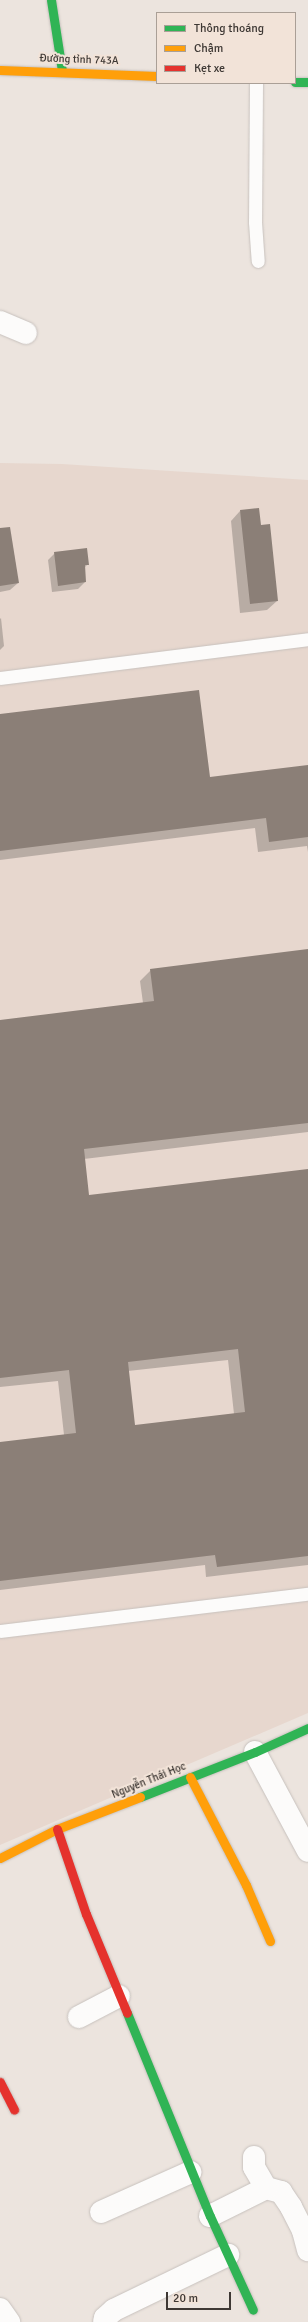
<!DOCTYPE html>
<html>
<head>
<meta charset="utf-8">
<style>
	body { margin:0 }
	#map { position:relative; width:308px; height:2322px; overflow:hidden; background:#ece4de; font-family:Signika,sans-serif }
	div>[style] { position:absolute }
	.built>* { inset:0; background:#e7d7ce }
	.shadow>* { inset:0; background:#0003 }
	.building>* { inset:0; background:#8b7f77 }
	.roads { filter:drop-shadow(0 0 1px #c7c1bd) drop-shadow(0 0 1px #c7c1bd) }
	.lane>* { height:13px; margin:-6.5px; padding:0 6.5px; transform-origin:6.5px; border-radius:6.5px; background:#fcfbfa }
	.street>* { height:22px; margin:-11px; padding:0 11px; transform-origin:11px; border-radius:11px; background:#fcfbfa }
	.fast>* { height:9px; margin:-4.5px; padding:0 4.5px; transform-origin:4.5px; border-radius:4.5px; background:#30b455 }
	.slow>* { height:9px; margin:-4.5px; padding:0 4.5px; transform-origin:4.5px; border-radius:4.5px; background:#ff9f0a }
	.jam>* { height:9px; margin:-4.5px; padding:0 4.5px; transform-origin:4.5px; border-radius:4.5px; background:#e5322d }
	span { translate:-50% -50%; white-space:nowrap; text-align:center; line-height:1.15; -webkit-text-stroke:4px #f2e3d8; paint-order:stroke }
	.street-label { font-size:11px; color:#3e3834 }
	.legend { position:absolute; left:156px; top:12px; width:140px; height:72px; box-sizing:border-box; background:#f2e3d8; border:1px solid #aa9f96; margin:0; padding:5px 7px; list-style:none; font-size:12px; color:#3e3834 }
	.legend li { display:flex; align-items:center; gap:8px; height:20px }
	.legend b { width:20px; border:1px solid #aa9f96 }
	.scale { position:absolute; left:166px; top:2292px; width:65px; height:18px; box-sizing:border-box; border:2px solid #3e3834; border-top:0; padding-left:5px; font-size:12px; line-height:14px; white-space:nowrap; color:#3e3834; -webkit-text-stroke:3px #f2e3d8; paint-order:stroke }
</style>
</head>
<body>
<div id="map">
	<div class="built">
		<div style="clip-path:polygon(0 463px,62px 464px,308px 480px,308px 1713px,0 1845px)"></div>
	</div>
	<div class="shadow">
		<div style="clip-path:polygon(240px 511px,260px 526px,277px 601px,267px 610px,240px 613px,231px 521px)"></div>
		<div style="clip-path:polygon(55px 553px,88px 564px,84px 568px,85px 582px,78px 589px,52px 592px,48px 560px)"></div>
		<div style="clip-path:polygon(0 558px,18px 583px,10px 590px,0 592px)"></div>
		<div style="clip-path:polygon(1px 618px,4px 646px,0 650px,0 619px)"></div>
		<div style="clip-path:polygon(0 715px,209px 778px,308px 766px,308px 852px,307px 846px,258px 852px,255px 828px,0 860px)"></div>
		<div style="clip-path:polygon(evenodd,308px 950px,308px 1132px,84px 1159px,88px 1196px,308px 1170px,308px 1565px,206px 1577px,205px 1565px,0 1590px,0 1443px,64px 1435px,58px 1381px,0 1387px,0 1021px,143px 1003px,140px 981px,151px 970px,308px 950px,228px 1360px,234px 1414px,134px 1426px,128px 1371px,228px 1360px)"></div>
	</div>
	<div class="building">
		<div style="clip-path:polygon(259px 508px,261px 525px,270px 524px,278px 601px,250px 604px,240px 510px)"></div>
		<div style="clip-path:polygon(10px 527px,19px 583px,0 586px,0 528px)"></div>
		<div style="clip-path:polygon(87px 548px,89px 565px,85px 565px,86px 582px,58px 586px,54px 552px)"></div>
		<div style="clip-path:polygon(199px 690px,210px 777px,308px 765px,308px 837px,269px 842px,266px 818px,0 851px,0 714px)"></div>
		<div style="clip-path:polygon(evenodd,308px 949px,308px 1123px,84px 1149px,89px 1195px,308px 1169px,308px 1556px,217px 1567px,215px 1555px,0 1581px,0 1442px,76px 1433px,69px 1370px,0 1378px,0 1020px,154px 1001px,150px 969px,308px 949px,238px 1349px,245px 1412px,135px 1425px,128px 1362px,238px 1349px)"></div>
	</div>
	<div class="roads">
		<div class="lane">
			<div style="left:256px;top:83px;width:139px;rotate:90.4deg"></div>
			<div style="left:255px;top:222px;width:39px;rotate:86deg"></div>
			<div style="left:0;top:678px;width:310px;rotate:-7.2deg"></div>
			<div style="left:0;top:1631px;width:310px;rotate:-6.9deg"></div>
		</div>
		<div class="street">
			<div style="left:0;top:322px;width:28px;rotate:23deg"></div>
			<div style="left:255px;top:1752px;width:112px;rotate:61.8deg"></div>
			<div style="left:79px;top:2017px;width:45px;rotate:-27.7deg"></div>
			<div style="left:266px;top:2188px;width:16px;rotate:15deg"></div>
			<div style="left:281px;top:2192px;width:18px;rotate:56deg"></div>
			<div style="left:291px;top:2207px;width:27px;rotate:63deg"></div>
			<div style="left:303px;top:2231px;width:20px;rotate:75deg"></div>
			<div style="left:101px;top:2212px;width:98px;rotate:-24deg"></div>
			<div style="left:210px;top:2216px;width:63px;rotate:-26.6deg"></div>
			<div style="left:266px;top:2188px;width:24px;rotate:-120deg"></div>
			<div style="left:254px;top:2167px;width:10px;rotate:-90deg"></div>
			<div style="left:0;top:2309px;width:16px;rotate:55deg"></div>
			<div style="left:104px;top:2322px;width:4px;rotate:-76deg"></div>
			<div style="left:105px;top:2318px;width:12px;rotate:-42deg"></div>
			<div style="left:114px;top:2310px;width:127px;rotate:-25.8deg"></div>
		</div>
		<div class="fast">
			<div style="left:51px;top:0;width:72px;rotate:81.2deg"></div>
			<div style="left:295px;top:82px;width:13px"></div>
			<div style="left:140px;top:1797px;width:123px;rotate:-21.4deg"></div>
			<div style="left:255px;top:1752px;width:58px;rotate:-24.4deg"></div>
			<div style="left:127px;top:2013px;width:219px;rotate:67.8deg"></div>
			<div style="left:210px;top:2216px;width:103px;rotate:65.4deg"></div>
		</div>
		<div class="slow">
			<div style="left:0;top:70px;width:157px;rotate:2.2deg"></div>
			<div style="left:190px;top:1777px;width:122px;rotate:62.6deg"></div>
			<div style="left:246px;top:1885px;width:61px;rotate:66.8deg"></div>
			<div style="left:0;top:1858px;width:64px;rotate:-27deg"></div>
			<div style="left:57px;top:1829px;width:89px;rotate:-21.1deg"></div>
		</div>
		<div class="jam">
			<div style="left:57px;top:1829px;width:90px;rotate:71.2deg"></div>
			<div style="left:86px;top:1914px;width:107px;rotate:67.5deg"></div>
			<div style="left:0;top:2082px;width:31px;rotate:63deg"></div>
		</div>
	</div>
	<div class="street-label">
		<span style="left:79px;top:60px;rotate:2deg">Đường tỉnh 743A</span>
		<span style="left:149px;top:1781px;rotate:-22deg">Nguyễn Thái Học</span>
	</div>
	<ul class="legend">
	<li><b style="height:5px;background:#30b455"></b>Thông thoáng</li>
	<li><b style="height:5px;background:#ff9f0a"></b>Chậm</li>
	<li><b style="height:5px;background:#e5322d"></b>Kẹt xe</li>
	</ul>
	<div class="scale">20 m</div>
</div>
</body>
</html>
